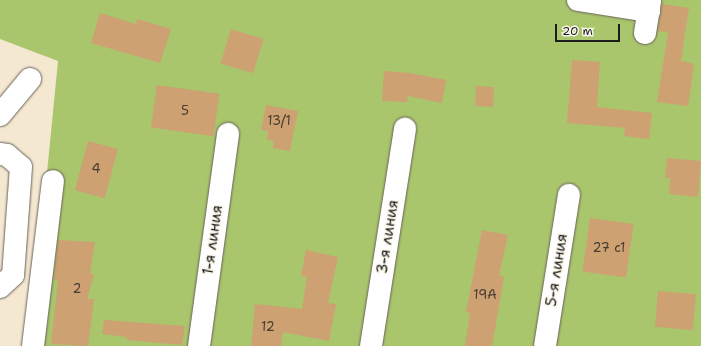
<!DOCTYPE html>
<html>
<head>
<meta charset="utf-8">
<style>
	body { margin:0 }
	#map { position:relative; width:701px; height:346px; overflow:hidden; background:#f5e8d1; font-family:"Shantell Sans",sans-serif }
	div>[style] { position:absolute }
	.green>* { inset:0; background:#aac66c }
	.building>* { inset:0; background:#cda171; transform-origin:0 0 }
	.roads { filter:drop-shadow(0 0 1px #68635b) drop-shadow(0 0 1px #68635b) }
	.minor>* { height:22px; margin:-11px; padding:0 11px; transform-origin:11px; border-radius:11px; background:#fff }
	span { translate:-50% -50%; white-space:nowrap; text-align:center; line-height:1.15; -webkit-text-stroke:3.5px #fbf7ec; paint-order:stroke }
	.number-label { font-size:13px; color:#483d31 }
	.number-label span { -webkit-text-stroke-width:0 }
	.street-label { font-size:15px; color:#1c1c1c }
	.scale { position:absolute; left:555px; top:24px; width:65px; height:18px; box-sizing:border-box; border:2px solid #1c1c1c; border-top:0; padding-left:5px; font-size:12px; line-height:14px; white-space:nowrap; color:#1c1c1c; -webkit-text-stroke:3px #fbf7ec; paint-order:stroke }
</style>
</head>
<body>
<div id="map">
	<div class="green">
		<div style="clip-path:polygon(0 0,701px 0,701px 346px,30px 346px,58px 61px,0 39px)"></div>
	</div>
	<div class="building">
		<div style="clip-path:polygon(662px 4px,689px 8px,681px 61px,694px 64px,688px 106px,657px 102px,668px 32px,658px 31px)"></div>
		<div style="clip-path:polygon(100px 13px,136px 24px,137px 19px,171px 29px,160px 63px,91px 43px)"></div>
		<div style="left:231px;top:29px;width:34px;height:36px;rotate:17deg"></div>
		<div style="clip-path:polygon(572px 60px,600px 62px,597px 107px,652px 113px,649px 139px,624px 136px,625px 128px,567px 123px)"></div>
		<div style="clip-path:polygon(384px 71px,410px 73px,446px 80px,442px 103px,408px 96px,407px 102px,382px 101px)"></div>
		<div style="left:157px;top:85px;width:63px;height:43px;rotate:8deg"></div>
		<div style="left:476px;top:86px;width:18px;height:20px;rotate:3deg"></div>
		<div style="clip-path:polygon(266px 105px,298px 111px,290px 151px,273px 148px,274px 141px,267px 140px,268px 131px,261px 130px)"></div>
		<div style="left:88px;top:141px;width:31px;height:51px;rotate:15deg"></div>
		<div style="clip-path:polygon(667px 158px,701px 161px,698px 197px,669px 194px,670px 178px,665px 178px)"></div>
		<div style="left:590px;top:218px;width:44px;height:54px;rotate:8deg"></div>
		<div style="clip-path:polygon(482px 230px,508px 235px,499px 276px,504px 277px,492px 346px,465px 346px,470px 313px,466px 312px)"></div>
		<div style="clip-path:polygon(58px 240px,95px 242px,90px 273px,94px 274px,87px 299px,94px 299px,88px 346px,51px 344px,58px 281px,54px 280px)"></div>
		<div style="clip-path:polygon(306px 250px,338px 257px,328px 303px,336px 304px,329px 341px,283px 332px,281px 346px,251px 346px,255px 304px,302px 309px,307px 277px,301px 276px)"></div>
		<div style="left:658px;top:291px;width:38px;height:36px;rotate:5deg"></div>
		<div style="clip-path:polygon(104px 320px,185px 326px,182px 345px,126px 340px,127px 337px,102px 334px)"></div>
	</div>
	<div class="roads">
		<div class="minor">
			<div style="left:578px;top:0;width:72px;rotate:8.8deg"></div>
			<div style="left:645px;top:33px;width:33px;rotate:-81deg"></div>
			<div style="left:0;top:115px;width:47px;rotate:-50.2deg"></div>
			<div style="left:0;top:154px;width:7px;rotate:8deg"></div>
			<div style="left:7px;top:155px;width:18px;rotate:41deg"></div>
			<div style="left:21px;top:167px;width:108px;rotate:94.2deg"></div>
			<div style="left:13px;top:275px;width:18px;rotate:137deg"></div>
			<div style="left:33px;top:346px;width:166px;rotate:-83.1deg"></div>
			<div style="left:199px;top:346px;width:214px;rotate:-82.2deg"></div>
			<div style="left:371px;top:346px;width:220px;rotate:-81.1deg"></div>
			<div style="left:545px;top:346px;width:153px;rotate:-81deg"></div>
		</div>
	</div>
	<div class="number-label">
		<span style="left:185px;top:111px">5</span>
		<span style="left:279px;top:121px">13/1</span>
		<span style="left:96px;top:169px">4</span>
		<span style="left:609px;top:248px">27 с1</span>
		<span style="left:77px;top:289px">2</span>
		<span style="left:485px;top:295px">19А</span>
		<span style="left:268px;top:327px">12</span>
	</div>
	<div class="street-label">
		<span style="left:388px;top:237px;rotate:-81deg">3-я линия</span>
		<span style="left:213px;top:240px;rotate:-82deg">1-я линия</span>
		<span style="left:557px;top:270px;rotate:-81deg">5-я линия</span>
	</div>
	<div class="scale">20 m</div>
</div>
</body>
</html>
